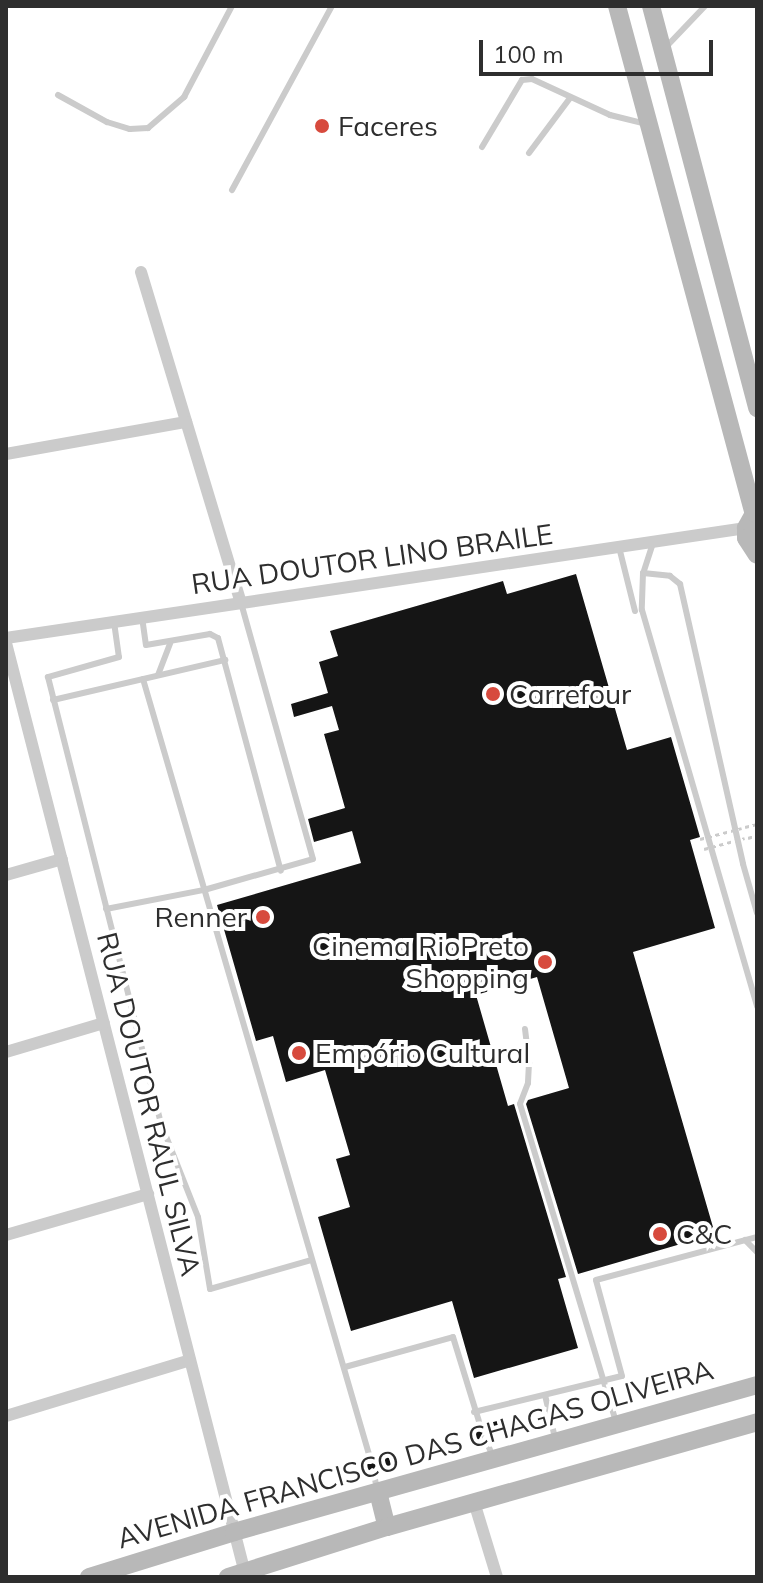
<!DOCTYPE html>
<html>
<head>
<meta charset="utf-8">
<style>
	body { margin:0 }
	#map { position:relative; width:763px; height:1583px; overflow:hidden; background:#fff; font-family:Mulish,sans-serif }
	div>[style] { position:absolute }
	.building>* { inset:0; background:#151515 }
	.path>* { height:3px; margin-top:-1.5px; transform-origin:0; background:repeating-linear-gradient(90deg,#cbcbcb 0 4px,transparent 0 8px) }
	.service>* { height:6px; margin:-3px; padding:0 3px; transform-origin:3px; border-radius:3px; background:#cbcbcb }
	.minor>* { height:12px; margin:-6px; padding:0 6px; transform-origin:6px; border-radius:6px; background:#cbcbcb }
	.secondary>* { height:18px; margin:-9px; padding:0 9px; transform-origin:9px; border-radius:9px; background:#b8b8b8 }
	.path-bridge>* { height:3px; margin-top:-1.5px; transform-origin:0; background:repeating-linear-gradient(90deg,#cbcbcb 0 4px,transparent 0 8px) }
	.dots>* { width:22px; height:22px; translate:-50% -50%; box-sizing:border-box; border:4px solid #fff; border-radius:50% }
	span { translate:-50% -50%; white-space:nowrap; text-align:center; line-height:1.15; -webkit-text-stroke:8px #fff; paint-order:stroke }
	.poi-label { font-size:28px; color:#2e2e2e }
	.left { translate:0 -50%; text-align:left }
	.right { translate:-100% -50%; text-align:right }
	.street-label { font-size:28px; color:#2e2e2e }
	.frame { position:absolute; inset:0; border:8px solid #2e2e2e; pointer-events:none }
	.scale { position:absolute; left:479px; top:40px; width:234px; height:36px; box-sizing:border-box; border:4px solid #2e2e2e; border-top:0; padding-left:10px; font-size:24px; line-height:28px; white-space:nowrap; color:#2e2e2e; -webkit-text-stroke:6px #fff; paint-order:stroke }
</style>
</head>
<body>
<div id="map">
	<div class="building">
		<div style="clip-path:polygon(576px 574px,627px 750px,671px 737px,700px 837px,690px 840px,715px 928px,633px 952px,715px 1234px,578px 1274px,526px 1104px,528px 1100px,569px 1088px,537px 977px,476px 995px,508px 1106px,514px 1104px,566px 1277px,558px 1279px,578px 1348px,474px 1378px,452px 1301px,351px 1331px,318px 1217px,350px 1207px,336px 1159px,350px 1155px,325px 1070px,286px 1082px,273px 1036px,256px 1041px,217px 905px,361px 863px,352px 831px,314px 842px,308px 819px,345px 808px,324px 734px,339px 730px,332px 706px,294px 717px,291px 704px,328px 693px,319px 662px,338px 656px,330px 631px,503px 581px,507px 594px)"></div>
		<div style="clip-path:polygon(497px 1421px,500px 1433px,491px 1436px,483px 1432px,479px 1439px,472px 1442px,468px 1429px,482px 1430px,486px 1424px)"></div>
		<div style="clip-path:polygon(388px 1455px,392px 1468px,379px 1471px,372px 1468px,362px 1476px,359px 1464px,371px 1464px)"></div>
	</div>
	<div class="path">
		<div style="left:745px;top:827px;width:12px;rotate:-14deg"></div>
		<div style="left:748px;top:838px;width:9px;rotate:-18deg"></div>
	</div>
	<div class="service">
		<div style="left:666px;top:47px;width:57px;rotate:-46.4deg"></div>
		<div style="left:58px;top:95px;width:56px;rotate:28.9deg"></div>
		<div style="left:107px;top:122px;width:24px;rotate:17deg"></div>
		<div style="left:130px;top:129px;width:18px;rotate:-3deg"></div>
		<div style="left:148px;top:128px;width:48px;rotate:-40.7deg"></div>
		<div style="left:184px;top:97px;width:103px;rotate:-62.2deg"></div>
		<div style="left:482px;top:147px;width:78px;rotate:-59.2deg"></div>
		<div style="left:522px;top:80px;width:10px;rotate:-6deg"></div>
		<div style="left:532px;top:79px;width:86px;rotate:24.8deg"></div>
		<div style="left:610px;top:115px;width:38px;rotate:14deg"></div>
		<div style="left:529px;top:153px;width:69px;rotate:-53.3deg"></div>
		<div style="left:232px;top:190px;width:209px;rotate:-61.5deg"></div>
		<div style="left:653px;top:543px;width:32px;rotate:108deg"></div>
		<div style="left:643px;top:573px;width:37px;rotate:92deg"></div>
		<div style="left:642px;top:610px;width:413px;rotate:73.8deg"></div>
		<div style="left:619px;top:547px;width:66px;rotate:76deg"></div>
		<div style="left:643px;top:573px;width:27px;rotate:6deg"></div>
		<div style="left:670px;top:576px;width:13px;rotate:39deg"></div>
		<div style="left:680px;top:584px;width:287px;rotate:77.3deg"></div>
		<div style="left:743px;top:864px;width:51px;rotate:74.1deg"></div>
		<div style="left:142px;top:617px;width:28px;rotate:82deg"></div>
		<div style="left:146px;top:645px;width:65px;rotate:-9.8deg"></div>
		<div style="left:210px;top:634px;width:9px;rotate:27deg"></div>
		<div style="left:218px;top:638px;width:241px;rotate:74.9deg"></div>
		<div style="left:114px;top:622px;width:35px;rotate:82deg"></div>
		<div style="left:119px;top:657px;width:74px;rotate:164.3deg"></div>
		<div style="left:48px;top:677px;width:458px;rotate:75.8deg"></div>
		<div style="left:160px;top:1121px;width:103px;rotate:68.4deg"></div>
		<div style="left:198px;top:1217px;width:73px;rotate:80.5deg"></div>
		<div style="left:210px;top:1289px;width:105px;rotate:-16deg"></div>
		<div style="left:158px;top:675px;width:34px;rotate:-69deg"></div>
		<div style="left:143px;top:679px;width:811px;rotate:73.75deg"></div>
		<div style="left:53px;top:700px;width:177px;rotate:-13.1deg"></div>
		<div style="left:106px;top:909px;width:100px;rotate:-11deg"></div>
		<div style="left:204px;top:890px;width:113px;rotate:-15.9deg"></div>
		<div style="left:313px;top:859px;width:266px;rotate:-105.7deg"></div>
		<div style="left:525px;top:1029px;width:34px;rotate:83deg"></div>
		<div style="left:529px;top:1063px;width:20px;rotate:93deg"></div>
		<div style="left:528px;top:1083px;width:22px;rotate:111deg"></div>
		<div style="left:520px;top:1104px;width:331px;rotate:73.2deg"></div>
		<div style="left:745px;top:1240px;width:17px;rotate:45deg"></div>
		<div style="left:345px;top:1367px;width:112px;rotate:-15.5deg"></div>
		<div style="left:453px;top:1337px;width:92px;rotate:72.9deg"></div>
		<div style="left:545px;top:1395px;width:44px;rotate:76.9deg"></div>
		<div style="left:474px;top:1412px;width:152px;rotate:-13.7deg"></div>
		<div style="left:622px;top:1376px;width:99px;rotate:-105.2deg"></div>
		<div style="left:596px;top:1280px;width:167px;rotate:-15deg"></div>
		<div style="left:485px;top:1438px;width:21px;rotate:67deg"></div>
		<div style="left:374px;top:1474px;width:16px;rotate:79deg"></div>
	</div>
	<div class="minor">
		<div style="left:141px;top:272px;width:346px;rotate:73.2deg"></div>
		<div style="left:6px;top:454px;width:183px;rotate:-10.1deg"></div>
		<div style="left:6px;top:638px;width:748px;rotate:-8.46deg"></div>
		<div style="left:6px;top:643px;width:964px;rotate:75.59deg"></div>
		<div style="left:6px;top:875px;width:58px;rotate:-15.9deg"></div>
		<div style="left:6px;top:1052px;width:102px;rotate:-16.5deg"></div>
		<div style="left:6px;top:1235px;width:148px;rotate:-16.1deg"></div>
		<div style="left:6px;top:1416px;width:192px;rotate:-16.9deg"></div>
		<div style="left:474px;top:1502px;width:78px;rotate:73deg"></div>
	</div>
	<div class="secondary">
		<div style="left:617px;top:6px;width:523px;rotate:74.93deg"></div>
		<div style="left:651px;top:6px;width:416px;rotate:75.2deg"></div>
		<div style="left:757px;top:508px;width:23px;rotate:119deg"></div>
		<div style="left:746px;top:528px;width:10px;rotate:90deg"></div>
		<div style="left:746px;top:538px;width:20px;rotate:57deg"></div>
		<div style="left:378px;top:1492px;width:36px;rotate:76deg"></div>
		<div style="left:89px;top:1577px;width:152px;rotate:-17.2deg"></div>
		<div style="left:234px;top:1532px;width:543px;rotate:-15.7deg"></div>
		<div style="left:228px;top:1577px;width:167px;rotate:-17.5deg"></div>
		<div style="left:387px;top:1527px;width:385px;rotate:-15.8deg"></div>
	</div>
	<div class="path-bridge">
		<div style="left:700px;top:839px;width:43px;rotate:-14.7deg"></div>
		<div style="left:704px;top:849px;width:42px;rotate:-15deg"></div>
	</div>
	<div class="dots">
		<div style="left:322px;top:126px;background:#d74a3d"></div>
		<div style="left:493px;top:694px;background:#d74a3d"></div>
		<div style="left:263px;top:917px;background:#d74a3d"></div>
		<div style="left:545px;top:962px;background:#d74a3d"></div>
		<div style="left:299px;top:1053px;background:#d74a3d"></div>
		<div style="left:660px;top:1234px;background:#d74a3d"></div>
	</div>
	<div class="poi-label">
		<span class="left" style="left:338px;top:126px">Faceres</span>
		<span class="left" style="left:509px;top:694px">Carrefour</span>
		<span class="right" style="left:247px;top:917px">Renner</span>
		<span class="right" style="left:529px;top:962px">Cinema RioPreto<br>Shopping</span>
		<span class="left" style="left:315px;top:1053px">Empório Cultural</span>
		<span class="left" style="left:676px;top:1234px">C&amp;C</span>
	</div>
	<div class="street-label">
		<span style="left:372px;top:559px;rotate:-8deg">RUA DOUTOR LINO BRAILE</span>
		<span style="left:149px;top:1104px;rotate:76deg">RUA DOUTOR RAUL SILVA</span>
		<span style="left:415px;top:1454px;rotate:-16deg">AVENIDA FRANCISCO DAS CHAGAS OLIVEIRA</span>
	</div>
	<div class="frame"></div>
	<div class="scale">100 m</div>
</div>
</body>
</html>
